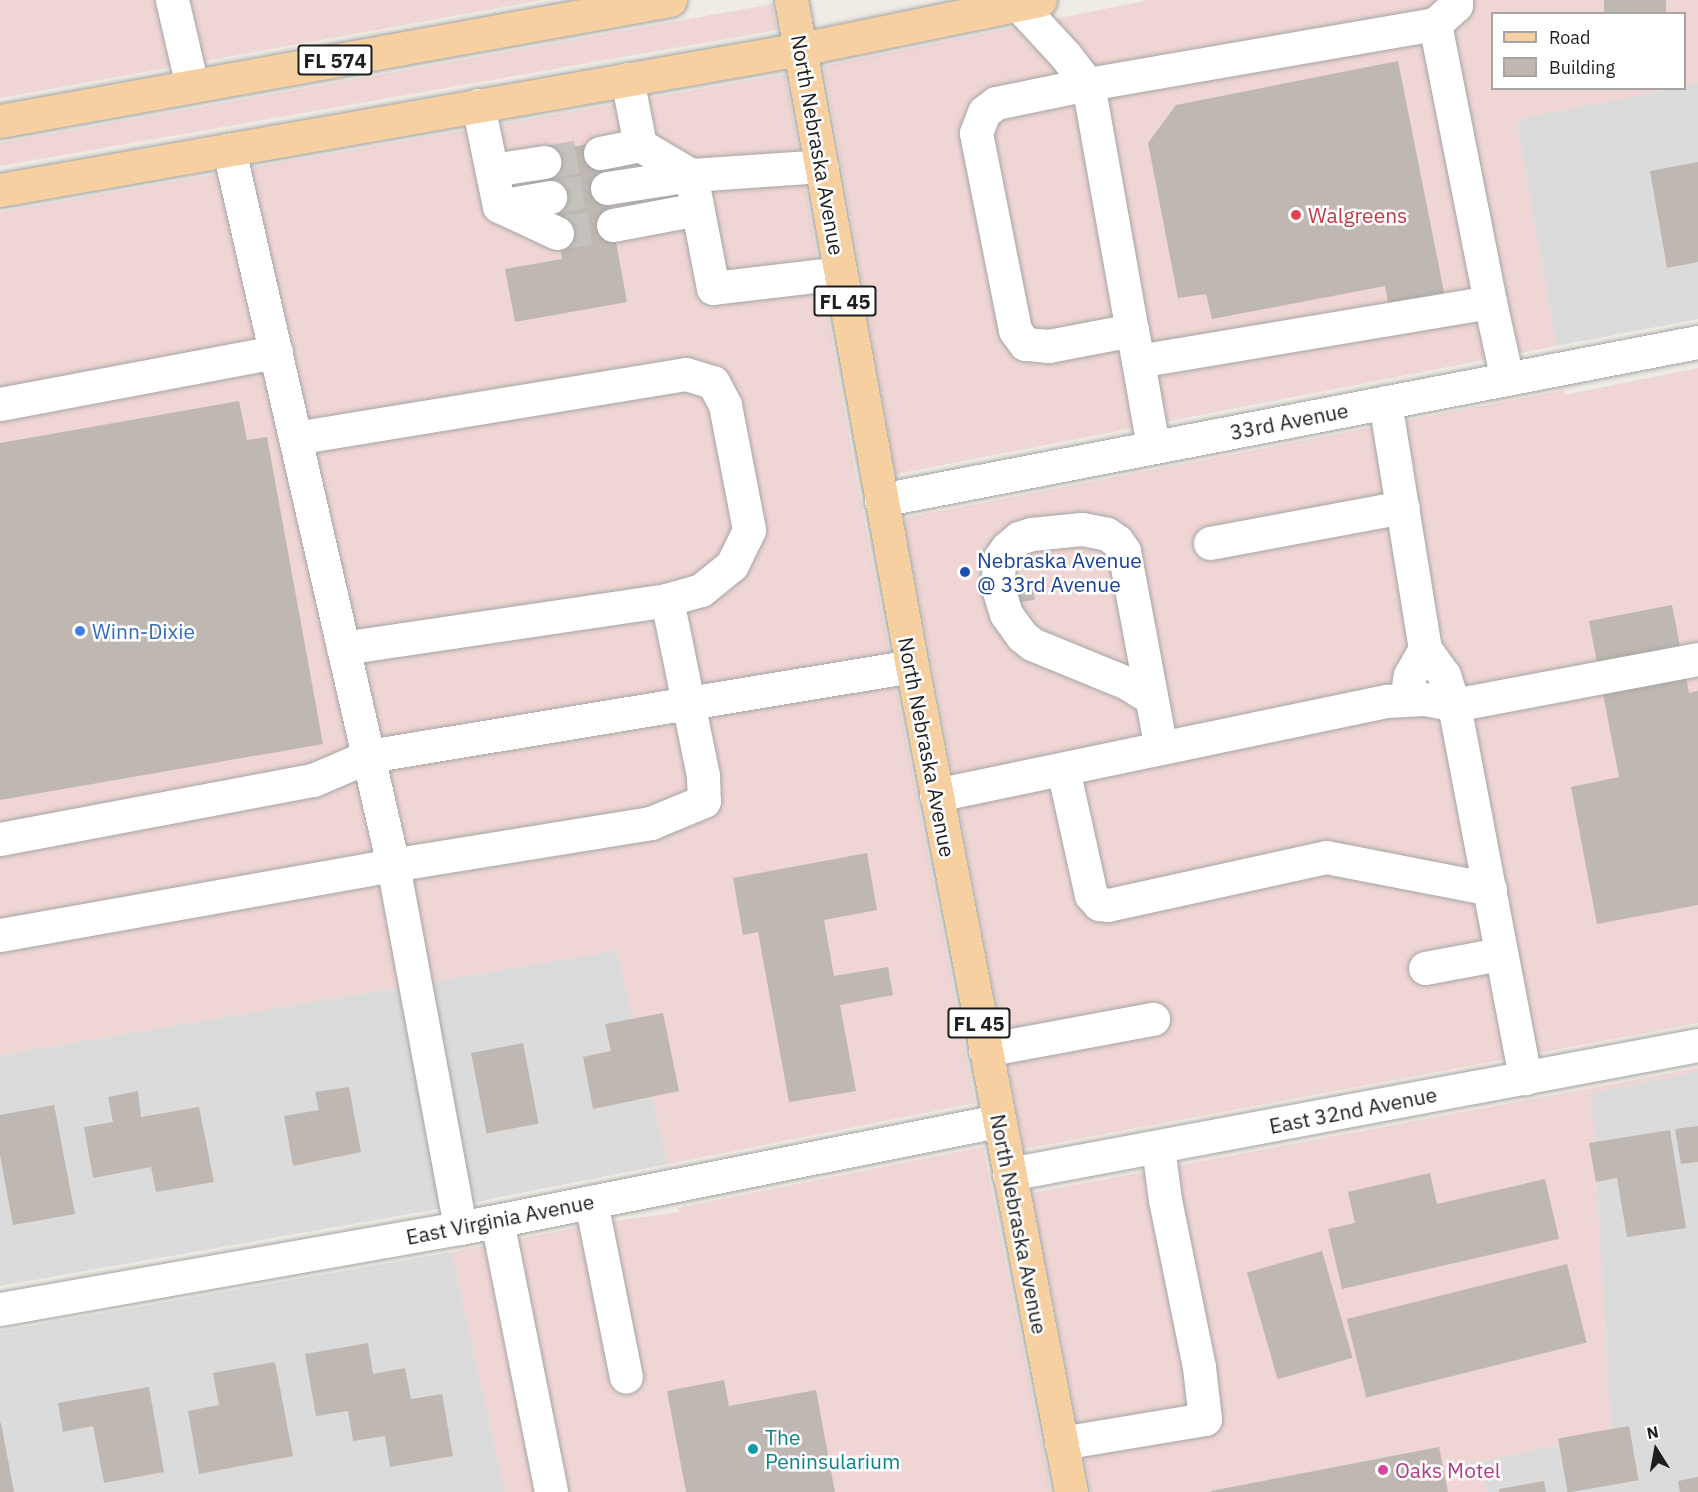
<!DOCTYPE html>
<html>
<head>
<meta charset="utf-8">
<style>
	body { margin:0 }
	#map { position:relative; width:1698px; height:1492px; overflow:hidden; background:#efebe5; font-family:"IBM Plex Sans",sans-serif }
	div>[style] { position:absolute }
	.residential>* { inset:0; background:#dcdbdb }
	.commercial>* { inset:0; background:#efd5d4 }
	.building>* { inset:0; background:#bfb7b1; transform-origin:0 0 }
	.minor-tunnel>* { height:33px; margin-top:-16.5px; transform-origin:0; background:repeating-linear-gradient(90deg,#c5c2bd 0 33px,transparent 0 49px) }
	.roads { filter:drop-shadow(0 0 2px #a5a5a5) drop-shadow(0 0 2px #a5a5a5) }
	.minor>* { height:33px; margin:-16.5px; padding:0 16.5px; transform-origin:16.5px; border-radius:16.5px; background:#fff }
	.major>* { height:33px; margin:-16.5px; padding:0 16.5px; transform-origin:16.5px; border-radius:16.5px; background:#f7d0a1 }
	.dots>* { width:16px; height:16px; translate:-50% -50%; box-sizing:border-box; border:3px solid #fff; border-radius:50% }
	span { translate:-50% -50%; white-space:nowrap; text-align:center; line-height:1.15; -webkit-text-stroke:5px #fff; paint-order:stroke }
	.shield-label span { padding:2px 4px; background:#fff; border:2px solid; border-radius:4px; -webkit-text-stroke-width:0 }
	.shield-label { font-size:20px; color:#1e1e1e; font-weight:700 }
	.street-label { font-size:21px; color:#1e1e1e }
	.health-label { font-size:21px; color:#be3a42 }
	.left { translate:0 -50%; text-align:left }
	.transit-label { font-size:21px; color:#164399 }
	.shop-label { font-size:21px; color:#366cbe }
	.culture-label { font-size:21px; color:#0d838f }
	.hotel-label { font-size:21px; color:#b23c85 }
	.legend { position:absolute; left:1491px; top:12px; width:195px; height:78px; box-sizing:border-box; background:#fff; border:2px solid #a5a5a5; margin:0; padding:8px 10px; list-style:none; font-size:18px; color:#1e1e1e }
	.legend li { display:flex; align-items:center; gap:12px; height:30px }
	.legend b { width:30px; border:2px solid #a5a5a5 }
	.north { position:absolute; left:1626px; top:1420px; width:60px; height:60px; -webkit-text-stroke:4px #fff; paint-order:stroke; rotate:349deg; font-size:16px; font-weight:700; line-height:24px; text-align:center; color:#1e1e1e }
	.north::after { content:''; display:block; margin:auto; width:21px; height:27px; background:#1e1e1e; clip-path:polygon(50% 0,100% 100%,50% 72%,0 100%) }
</style>
</head>
<body>
<div id="map">
	<div class="residential">
		<div style="clip-path:polygon(1698px 83px,1698px 319px,1556px 346px,1516px 119px,1670px 89px,1684px 88px,1685px 86px)"></div>
		<div style="clip-path:polygon(617px 950px,668px 1164px,455px 1206px,0 1286px,0 1055px)"></div>
		<div style="clip-path:polygon(1698px 1071px,1698px 1492px,1487px 1492px,1482px 1461px,1611px 1434px,1591px 1093px)"></div>
		<div style="clip-path:polygon(452px 1252px,505px 1492px,0 1492px,0 1331px)"></div>
	</div>
	<div class="commercial">
		<div style="clip-path:polygon(0 0,542px 0,0 98px)"></div>
		<div style="clip-path:polygon(1149px 0,1698px 0,1698px 83px,1685px 86px,1684px 14px,1492px 14px,1492px 88px,1670px 89px,1516px 119px,1556px 346px,896px 474px,824px 66px)"></div>
		<div style="clip-path:polygon(772px 4px,777px 30px,0 166px,0 143px)"></div>
		<div style="clip-path:polygon(785px 74px,857px 482px,975px 1103px,668px 1164px,617px 950px,0 1055px,0 212px)"></div>
		<div style="clip-path:polygon(1698px 368px,1698px 1023px,1024px 1149px,904px 518px,1564px 390px,1565px 395px)"></div>
		<div style="clip-path:polygon(1698px 1068px,1698px 1071px,1591px 1093px,1611px 1434px,1482px 1461px,1487px 1492px,1091px 1492px,1032px 1193px)"></div>
		<div style="clip-path:polygon(983px 1147px,1051px 1492px,505px 1492px,452px 1252px,600px 1223px,679px 1212px,678px 1208px)"></div>
	</div>
	<div class="building">
		<div style="left:1604px;top:0;width:62px;height:14px"></div>
		<div style="clip-path:polygon(1398px 61px,1446px 302px,1390px 313px,1385px 286px,1212px 319px,1206px 294px,1178px 298px,1148px 143px,1176px 105px)"></div>
		<div style="clip-path:polygon(598px 142px,627px 302px,515px 322px,505px 269px,562px 259px,543px 153px)"></div>
		<div style="clip-path:polygon(1698px 162px,1698px 262px,1667px 268px,1650px 171px)"></div>
		<div style="clip-path:polygon(239px 401px,247px 440px,267px 437px,323px 744px,0 800px,0 443px)"></div>
		<div style="left:1031px;top:580px;width:20px;height:18px;rotate:79deg"></div>
		<div style="clip-path:polygon(1672px 605px,1689px 693px,1698px 691px,1698px 905px,1597px 924px,1571px 787px,1619px 777px,1589px 621px)"></div>
		<div style="clip-path:polygon(867px 853px,877px 910px,824px 920px,834px 976px,888px 967px,893px 995px,840px 1005px,856px 1091px,789px 1102px,758px 932px,743px 935px,733px 878px)"></div>
		<div style="clip-path:polygon(663px 1013px,679px 1091px,593px 1109px,583px 1057px,611px 1051px,605px 1024px)"></div>
		<div style="left:523px;top:1043px;width:82px;height:53px;rotate:79deg"></div>
		<div style="clip-path:polygon(349px 1087px,361px 1152px,293px 1166px,284px 1116px,319px 1110px,315px 1092px)"></div>
		<div style="clip-path:polygon(138px 1091px,141px 1117px,199px 1107px,214px 1182px,156px 1192px,151px 1167px,93px 1178px,84px 1127px,113px 1122px,108px 1097px)"></div>
		<div style="clip-path:polygon(54px 1105px,75px 1214px,13px 1225px,0 1155px,0 1115px)"></div>
		<div style="clip-path:polygon(1698px 1126px,1698px 1162px,1681px 1164px,1675px 1129px)"></div>
		<div style="clip-path:polygon(1670px 1130px,1686px 1228px,1627px 1237px,1617px 1178px,1596px 1182px,1589px 1143px)"></div>
		<div style="clip-path:polygon(1430px 1173px,1437px 1204px,1545px 1179px,1559px 1239px,1342px 1289px,1328px 1229px,1355px 1223px,1348px 1192px)"></div>
		<div style="left:1322px;top:1251px;width:111px;height:78px;rotate:74deg"></div>
		<div style="left:1567px;top:1264px;width:81px;height:227px;rotate:76deg"></div>
		<div style="clip-path:polygon(368px 1343px,373px 1374px,405px 1368px,411px 1399px,442px 1394px,453px 1456px,390px 1467px,385px 1436px,353px 1441px,348px 1411px,316px 1416px,305px 1354px)"></div>
		<div style="clip-path:polygon(275px 1362px,293px 1456px,199px 1474px,188px 1411px,219px 1405px,213px 1373px)"></div>
		<div style="clip-path:polygon(724px 1380px,729px 1406px,816px 1390px,835px 1492px,686px 1492px,667px 1391px)"></div>
		<div style="clip-path:polygon(149px 1387px,164px 1472px,104px 1483px,93px 1426px,63px 1432px,58px 1403px)"></div>
		<div style="clip-path:polygon(0 1423px,1px 1423px,14px 1492px,0 1492px)"></div>
		<div style="left:1629px;top:1426px;width:55px;height:72px;rotate:80deg"></div>
		<div style="clip-path:polygon(1439px 1447px,1448px 1492px,1211px 1492px,1211px 1491px)"></div>
		<div style="clip-path:polygon(1698px 1477px,1698px 1492px,1680px 1492px,1678px 1481px)"></div>
		<div style="clip-path:polygon(1544px 1481px,1546px 1492px,1499px 1492px,1499px 1489px)"></div>
	</div>
	<div class="minor-tunnel">
		<div style="left:544px;top:162px;width:57px;rotate:-9.1deg"></div>
		<div style="left:550px;top:197px;width:58px;rotate:-9deg"></div>
		<div style="left:557px;top:233px;width:57px;rotate:-8.1deg"></div>
	</div>
	<div class="roads">
		<div class="minor">
			<div style="left:172px;top:0;width:88px;rotate:76.9deg"></div>
			<div style="left:1018px;top:4px;width:69px;rotate:47.3deg"></div>
			<div style="left:1065px;top:55px;width:37px;rotate:52deg"></div>
			<div style="left:1088px;top:84px;width:352px;rotate:-9.8deg"></div>
			<div style="left:1435px;top:24px;width:283px;rotate:78.8deg"></div>
			<div style="left:1435px;top:24px;width:28px;rotate:-42deg"></div>
			<div style="left:1456px;top:5px;width:5px;rotate:-90deg"></div>
			<div style="left:478px;top:105px;width:103px;rotate:78.3deg"></div>
			<div style="left:499px;top:206px;width:52px;rotate:-10deg"></div>
			<div style="left:640px;top:145px;width:59px;rotate:30.5deg"></div>
			<div style="left:691px;top:175px;width:115px;rotate:79deg"></div>
			<div style="left:713px;top:288px;width:128px;rotate:-6.7deg"></div>
			<div style="left:600px;top:153px;width:41px;rotate:-11.3deg"></div>
			<div style="left:640px;top:145px;width:67px;rotate:-101.1deg"></div>
			<div style="left:492px;top:170px;width:53px;rotate:-8.7deg"></div>
			<div style="left:607px;top:188px;width:85px;rotate:-8.8deg"></div>
			<div style="left:691px;top:175px;width:131px;rotate:-3.9deg"></div>
			<div style="left:499px;top:206px;width:64px;rotate:25deg"></div>
			<div style="left:613px;top:225px;width:86px;rotate:-10.7deg"></div>
			<div style="left:1132px;top:330px;width:85px;rotate:169.1deg"></div>
			<div style="left:1049px;top:346px;width:24px;rotate:-175deg"></div>
			<div style="left:1025px;top:344px;width:17px;rotate:-126deg"></div>
			<div style="left:1015px;top:330px;width:201px;rotate:-101.2deg"></div>
			<div style="left:976px;top:133px;width:22px;rotate:-69deg"></div>
			<div style="left:984px;top:112px;width:15px;rotate:-37deg"></div>
			<div style="left:996px;top:103px;width:94px;rotate:-11.7deg"></div>
			<div style="left:1088px;top:84px;width:250px;rotate:79.9deg"></div>
			<div style="left:1132px;top:330px;width:32px;rotate:79deg"></div>
			<div style="left:1138px;top:361px;width:87px;rotate:80.1deg"></div>
			<div style="left:1138px;top:361px;width:357px;rotate:-9.5deg"></div>
			<div style="left:1490px;top:302px;width:79px;rotate:77.6deg"></div>
			<div style="left:1385px;top:402px;width:250px;rotate:80.8deg"></div>
			<div style="left:1425px;top:649px;width:32px;rotate:54deg"></div>
			<div style="left:1444px;top:675px;width:32px;rotate:72deg"></div>
			<div style="left:1454px;top:705px;width:380px;rotate:79.2deg"></div>
			<div style="left:0;top:404px;width:281px;rotate:-10.7deg"></div>
			<div style="left:295px;top:438px;width:396px;rotate:-9.3deg"></div>
			<div style="left:686px;top:374px;width:28px;rotate:17deg"></div>
			<div style="left:713px;top:382px;width:26px;rotate:62deg"></div>
			<div style="left:725px;top:405px;width:127px;rotate:79.1deg"></div>
			<div style="left:749px;top:530px;width:39px;rotate:116deg"></div>
			<div style="left:732px;top:565px;width:40px;rotate:141deg"></div>
			<div style="left:701px;top:590px;width:35px;rotate:164deg"></div>
			<div style="left:667px;top:600px;width:180px;rotate:78.4deg"></div>
			<div style="left:703px;top:776px;width:25px;rotate:88deg"></div>
			<div style="left:704px;top:801px;width:57px;rotate:157.5deg"></div>
			<div style="left:651px;top:823px;width:261px;rotate:170.8deg"></div>
			<div style="left:393px;top:865px;width:369px;rotate:79.5deg"></div>
			<div style="left:881px;top:500px;width:832px;rotate:-10.95deg"></div>
			<div style="left:1210px;top:543px;width:196px;rotate:-10.6deg"></div>
			<div style="left:343px;top:648px;width:328px;rotate:-8.4deg"></div>
			<div style="left:1151px;top:698px;width:28px;rotate:-148deg"></div>
			<div style="left:1127px;top:683px;width:103px;rotate:-157.7deg"></div>
			<div style="left:1032px;top:644px;width:13px;rotate:-141deg"></div>
			<div style="left:1022px;top:636px;width:27px;rotate:-126deg"></div>
			<div style="left:1006px;top:614px;width:30px;rotate:-107deg"></div>
			<div style="left:997px;top:585px;width:27px;rotate:-84deg"></div>
			<div style="left:1000px;top:558px;width:12px;rotate:-55deg"></div>
			<div style="left:1007px;top:548px;width:16px;rotate:-40deg"></div>
			<div style="left:1019px;top:538px;width:13px;rotate:-18deg"></div>
			<div style="left:1031px;top:534px;width:51px;rotate:-5.6deg"></div>
			<div style="left:1082px;top:529px;width:25px;rotate:11deg"></div>
			<div style="left:1107px;top:534px;width:12px;rotate:35deg"></div>
			<div style="left:1117px;top:541px;width:12px;rotate:55deg"></div>
			<div style="left:1124px;top:551px;width:200px;rotate:79.4deg"></div>
			<div style="left:1406px;top:699px;width:24px;rotate:-81deg"></div>
			<div style="left:1410px;top:675px;width:30px;rotate:-60deg"></div>
			<div style="left:1063px;top:769px;width:129px;rotate:77.5deg"></div>
			<div style="left:1091px;top:895px;width:12px;rotate:48deg"></div>
			<div style="left:1099px;top:904px;width:9px;rotate:6deg"></div>
			<div style="left:1108px;top:905px;width:223px;rotate:-12.4deg"></div>
			<div style="left:1326px;top:857px;width:167px;rotate:11deg"></div>
			<div style="left:936px;top:795px;width:461px;rotate:-11.8deg"></div>
			<div style="left:1387px;top:701px;width:37px;rotate:-3deg"></div>
			<div style="left:1424px;top:699px;width:31px;rotate:11deg"></div>
			<div style="left:1454px;top:705px;width:248px;rotate:-10.7deg"></div>
			<div style="left:0;top:839px;width:319px;rotate:-10.7deg"></div>
			<div style="left:313px;top:780px;width:61px;rotate:-23.2deg"></div>
			<div style="left:369px;top:756px;width:550px;rotate:-9.41deg"></div>
			<div style="left:0;top:935px;width:399px;rotate:-10.1deg"></div>
			<div style="left:393px;top:865px;width:734px;rotate:-102.92deg"></div>
			<div style="left:1425px;top:968px;width:76px;rotate:-10.6deg"></div>
			<div style="left:985px;top:1050px;width:171px;rotate:-10.5deg"></div>
			<div style="left:1009px;top:1174px;width:701px;rotate:-10.6deg"></div>
			<div style="left:591px;top:1202px;width:178px;rotate:78.7deg"></div>
			<div style="left:497px;top:1221px;width:276px;rotate:78.7deg"></div>
			<div style="left:0;top:1309px;width:467px;rotate:-10deg"></div>
			<div style="left:460px;top:1228px;width:549px;rotate:-11.25deg"></div>
			<div style="left:1061px;top:1443px;width:146px;rotate:-9.5deg"></div>
			<div style="left:1205px;top:1419px;width:52px;rotate:-96.6deg"></div>
			<div style="left:1199px;top:1367px;width:170px;rotate:-101.5deg"></div>
			<div style="left:1165px;top:1200px;width:53px;rotate:-97.5deg"></div>
		</div>
		<div class="major">
			<div style="left:791px;top:0;width:677px;rotate:79.7deg"></div>
			<div style="left:912px;top:666px;width:841px;rotate:79.1deg"></div>
			<div style="left:0;top:121px;width:681px;rotate:-10.24deg"></div>
			<div style="left:0;top:190px;width:813px;rotate:-9.98deg"></div>
			<div style="left:801px;top:49px;width:244px;rotate:-11.6deg"></div>
		</div>
	</div>
	<div class="dots">
		<div style="left:1296px;top:215px;background:#e0444e"></div>
		<div style="left:965px;top:572px;background:#1a4fb4"></div>
		<div style="left:80px;top:631px;background:#3f7fe0"></div>
		<div style="left:753px;top:1449px;background:#0f9aa8"></div>
		<div style="left:1383px;top:1470px;background:#d1479c"></div>
	</div>
	<div class="shield-label">
		<span style="left:335px;top:60px">FL 574</span>
		<span style="left:845px;top:301px">FL 45</span>
		<span style="left:979px;top:1023px">FL 45</span>
	</div>
	<div class="street-label">
		<span style="left:818px;top:145px;rotate:80deg">North Nebraska Avenue</span>
		<span style="left:1289px;top:421px;rotate:-11deg">33rd Avenue</span>
		<span style="left:927px;top:747px;rotate:79deg">North Nebraska Avenue</span>
		<span style="left:1353px;top:1110px;rotate:-11deg">East 32nd Avenue</span>
		<span style="left:500px;top:1219px;rotate:-11deg">East Virginia Avenue</span>
		<span style="left:1019px;top:1224px;rotate:79deg">North Nebraska Avenue</span>
	</div>
	<div class="health-label">
		<span class="left" style="left:1308px;top:215px">Walgreens</span>
	</div>
	<div class="transit-label">
		<span class="left" style="left:977px;top:572px">Nebraska Avenue<br>@ 33rd Avenue</span>
	</div>
	<div class="shop-label">
		<span class="left" style="left:92px;top:631px">Winn-Dixie</span>
	</div>
	<div class="culture-label">
		<span class="left" style="left:765px;top:1449px">The<br>Peninsularium</span>
	</div>
	<div class="hotel-label">
		<span class="left" style="left:1395px;top:1470px">Oaks Motel</span>
	</div>
	<ul class="legend">
	<li><b style="height:8px;background:#f7d0a1"></b>Road</li>
	<li><b style="height:16px;background:#bfb7b1"></b>Building</li>
	</ul>
	<div class="north">N</div>
</div>
</body>
</html>
